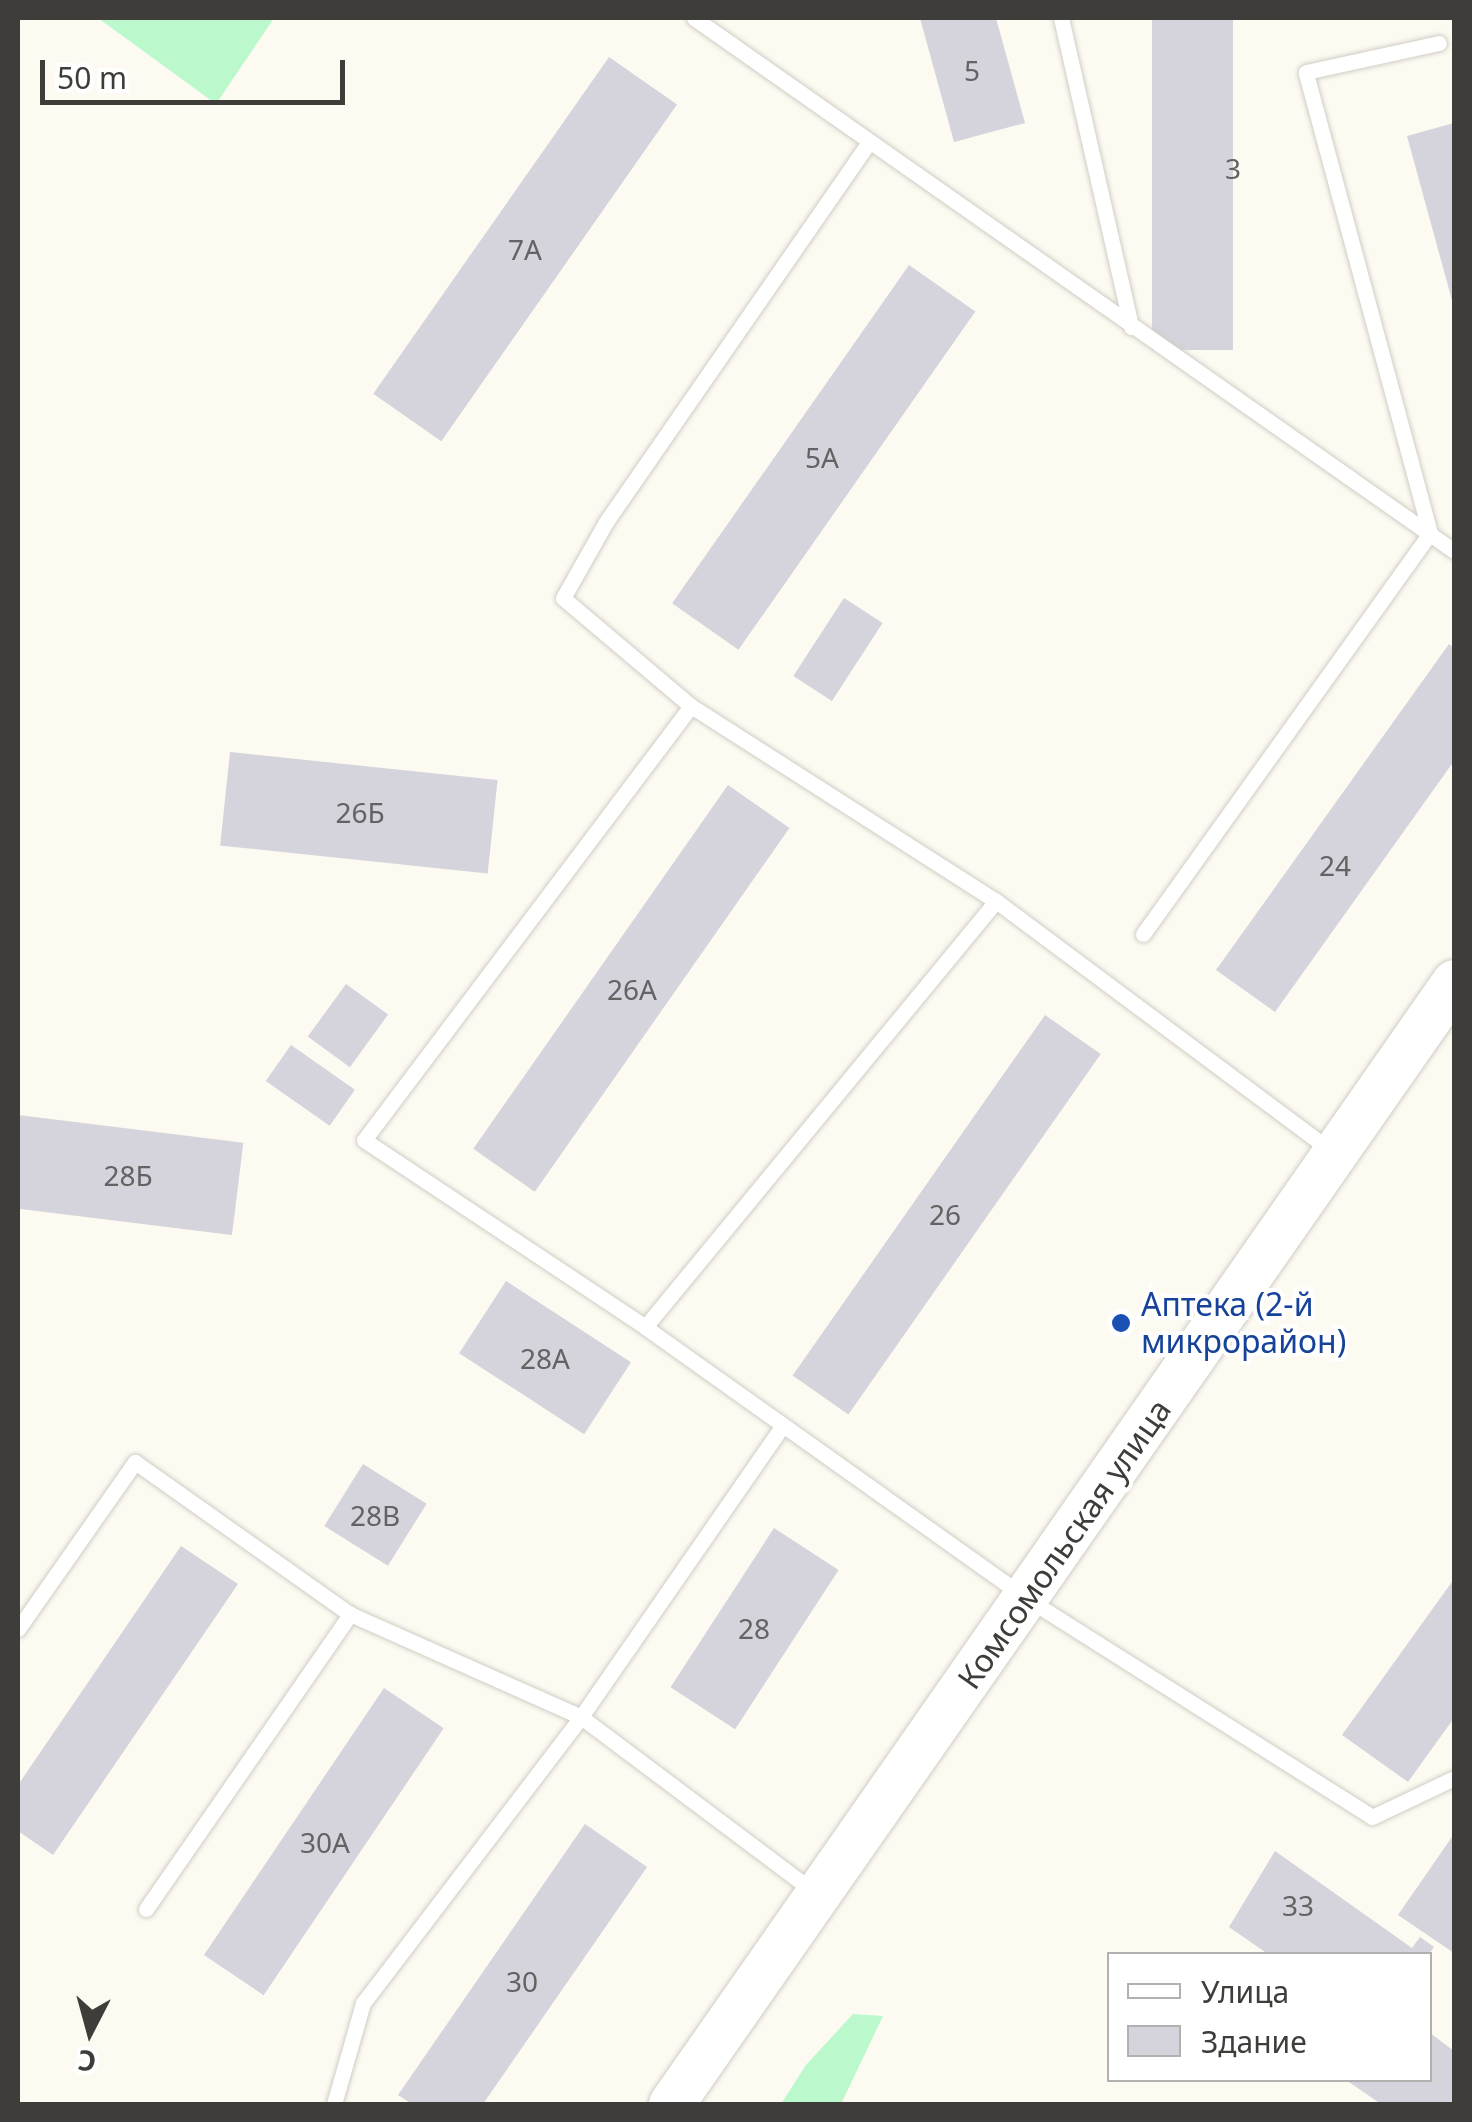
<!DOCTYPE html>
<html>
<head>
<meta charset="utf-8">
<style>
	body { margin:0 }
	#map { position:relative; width:1472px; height:2122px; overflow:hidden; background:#fcfaf1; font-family:"Noto Sans",sans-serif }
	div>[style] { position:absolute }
	.green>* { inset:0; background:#bbf9cc }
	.building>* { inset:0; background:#d5d3dc; transform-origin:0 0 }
	.roads { filter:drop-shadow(0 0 2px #d0cdc5) drop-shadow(0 0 2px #d0cdc5) }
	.lane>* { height:15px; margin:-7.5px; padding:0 7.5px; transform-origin:7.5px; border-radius:7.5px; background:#fff }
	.secondary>* { height:45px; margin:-22.5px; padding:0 22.5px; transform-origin:22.5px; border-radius:22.5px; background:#fff }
	.dots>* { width:28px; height:28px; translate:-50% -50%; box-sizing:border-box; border:5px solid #fff; border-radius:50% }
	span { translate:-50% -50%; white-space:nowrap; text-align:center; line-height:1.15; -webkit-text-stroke:8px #fff; paint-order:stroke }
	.number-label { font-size:28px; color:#646262 }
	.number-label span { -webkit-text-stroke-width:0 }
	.transit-label { font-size:32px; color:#164399 }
	.left { translate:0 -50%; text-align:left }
	.street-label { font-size:32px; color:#3e3d39 }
	.frame { position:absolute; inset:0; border:20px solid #3e3d39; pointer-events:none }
	.legend { position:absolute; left:1107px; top:1952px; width:325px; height:130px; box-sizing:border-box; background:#fff; border:2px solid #b2b1b0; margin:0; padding:12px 18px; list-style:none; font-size:30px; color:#3e3d39 }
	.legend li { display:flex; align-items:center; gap:20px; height:50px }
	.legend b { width:50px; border:2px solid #b2b1b0 }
	.north { position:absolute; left:40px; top:1982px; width:100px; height:100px; -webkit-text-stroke:8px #fff; paint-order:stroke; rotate:186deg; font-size:28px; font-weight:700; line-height:40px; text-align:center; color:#3e3d39 }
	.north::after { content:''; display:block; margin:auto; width:35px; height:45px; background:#3e3d39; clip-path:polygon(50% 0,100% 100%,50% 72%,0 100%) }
	.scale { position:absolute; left:40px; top:60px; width:305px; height:45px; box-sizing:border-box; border:5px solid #3e3d39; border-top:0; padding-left:12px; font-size:30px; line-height:35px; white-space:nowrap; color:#3e3d39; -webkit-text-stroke:8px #fff; paint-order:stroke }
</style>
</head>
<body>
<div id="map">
	<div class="green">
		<div style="clip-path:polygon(98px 18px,274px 18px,216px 104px)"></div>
		<div style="clip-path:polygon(853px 2014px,883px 2016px,841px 2104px,781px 2104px,806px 2065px)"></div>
	</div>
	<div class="building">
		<div style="clip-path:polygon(920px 18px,996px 18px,1025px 123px,954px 142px)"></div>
		<div style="left:1152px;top:18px;width:81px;height:332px"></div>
		<div style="left:609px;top:57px;width:83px;height:411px;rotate:35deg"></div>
		<div style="clip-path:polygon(1454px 123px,1454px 304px,1453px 304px,1407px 136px)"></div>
		<div style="left:909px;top:265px;width:81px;height:413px;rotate:35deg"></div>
		<div style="left:844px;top:598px;width:46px;height:93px;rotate:33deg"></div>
		<div style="clip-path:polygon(1449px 644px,1454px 648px,1454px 761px,1275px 1012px,1216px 970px)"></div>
		<div style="left:230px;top:752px;width:269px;height:94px;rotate:6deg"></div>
		<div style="left:728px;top:785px;width:75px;height:444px;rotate:35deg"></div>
		<div style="left:346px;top:984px;width:52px;height:65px;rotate:36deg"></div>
		<div style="left:1045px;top:1015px;width:68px;height:440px;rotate:35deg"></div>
		<div style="left:291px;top:1045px;width:78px;height:44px;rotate:35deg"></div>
		<div style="left:18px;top:1115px;width:227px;height:93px;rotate:7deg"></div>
		<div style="left:506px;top:1281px;width:149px;height:86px;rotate:33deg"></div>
		<div style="left:363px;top:1464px;width:75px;height:73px;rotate:32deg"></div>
		<div style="left:774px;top:1528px;width:77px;height:190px;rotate:33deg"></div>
		<div style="clip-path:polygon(181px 1546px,238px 1584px,53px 1855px,18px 1831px,18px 1785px)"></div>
		<div style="clip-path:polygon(1454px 1579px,1454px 1718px,1408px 1782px,1342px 1735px)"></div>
		<div style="left:384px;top:1688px;width:72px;height:322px;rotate:34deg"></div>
		<div style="clip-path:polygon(585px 1824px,647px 1867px,483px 2104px,412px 2104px,398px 2095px)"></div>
		<div style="clip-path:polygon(1454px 1834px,1454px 1953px,1398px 1915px)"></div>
		<div style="clip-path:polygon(1275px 1851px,1412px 1948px,1420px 1937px,1434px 1947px,1429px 1954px,1268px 1954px,1229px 1927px)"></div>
		<div style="clip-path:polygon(1430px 2033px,1454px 2051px,1454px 2104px,1381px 2104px,1346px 2080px,1430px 2080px)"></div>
	</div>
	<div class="roads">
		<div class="lane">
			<div style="left:694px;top:18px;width:928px;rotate:35.04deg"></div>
			<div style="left:1061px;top:18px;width:317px;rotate:77.2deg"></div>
			<div style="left:867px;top:145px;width:459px;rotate:124.7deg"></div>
			<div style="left:606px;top:522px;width:87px;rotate:119.5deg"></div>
			<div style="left:563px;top:598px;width:167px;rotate:40.2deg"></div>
			<div style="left:691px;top:706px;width:362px;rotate:32.6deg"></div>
			<div style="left:996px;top:901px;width:418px;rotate:36.7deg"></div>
			<div style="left:691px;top:706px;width:543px;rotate:127deg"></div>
			<div style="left:364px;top:1140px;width:338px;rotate:33.6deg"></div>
			<div style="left:645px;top:1327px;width:468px;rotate:35.4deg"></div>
			<div style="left:1026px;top:1598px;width:409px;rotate:32.3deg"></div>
			<div style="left:1372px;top:1817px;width:91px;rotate:-25.4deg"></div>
			<div style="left:1143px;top:934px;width:493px;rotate:-54.4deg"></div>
			<div style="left:1430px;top:533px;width:477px;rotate:-105.1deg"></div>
			<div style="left:1306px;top:72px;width:136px;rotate:-12.3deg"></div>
			<div style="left:645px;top:1327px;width:552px;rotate:-50.51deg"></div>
			<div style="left:781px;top:1428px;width:351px;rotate:124.7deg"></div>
			<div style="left:581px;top:1717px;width:290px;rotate:36.9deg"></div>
			<div style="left:18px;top:1629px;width:204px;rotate:-55deg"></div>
			<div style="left:135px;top:1462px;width:263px;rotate:35.3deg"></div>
			<div style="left:350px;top:1614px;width:253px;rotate:24deg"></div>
			<div style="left:581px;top:1717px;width:360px;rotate:127.3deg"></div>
			<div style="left:363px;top:2003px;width:105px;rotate:106deg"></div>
			<div style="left:146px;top:1909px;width:359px;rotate:-55.3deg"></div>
		</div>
		<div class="secondary">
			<div style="left:671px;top:2104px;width:1368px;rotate:-55.09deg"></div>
		</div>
	</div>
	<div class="dots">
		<div style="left:1121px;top:1323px;background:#1a4fb4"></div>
	</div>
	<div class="number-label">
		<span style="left:972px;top:70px">5</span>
		<span style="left:1233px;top:168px">3</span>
		<span style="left:525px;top:249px">7А</span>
		<span style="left:822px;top:457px">5А</span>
		<span style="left:360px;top:812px">26Б</span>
		<span style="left:1335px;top:865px">24</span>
		<span style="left:632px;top:989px">26А</span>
		<span style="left:128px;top:1175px">28Б</span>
		<span style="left:945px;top:1214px">26</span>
		<span style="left:545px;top:1358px">28А</span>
		<span style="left:375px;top:1515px">28В</span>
		<span style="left:754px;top:1628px">28</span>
		<span style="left:325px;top:1842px">30А</span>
		<span style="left:1298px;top:1905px">33</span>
		<span style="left:522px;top:1981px">30</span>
	</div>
	<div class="transit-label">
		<span class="left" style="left:1141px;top:1323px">Аптека (2-й<br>микрорайон)</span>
	</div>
	<div class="street-label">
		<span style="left:1064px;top:1544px;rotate:-55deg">Комсомольская улица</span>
	</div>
	<div class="frame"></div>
	<ul class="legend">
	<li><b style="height:12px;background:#fff"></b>Улица</li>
	<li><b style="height:28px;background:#d5d3dc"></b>Здание</li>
	</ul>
	<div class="north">С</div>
	<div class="scale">50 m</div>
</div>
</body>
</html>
